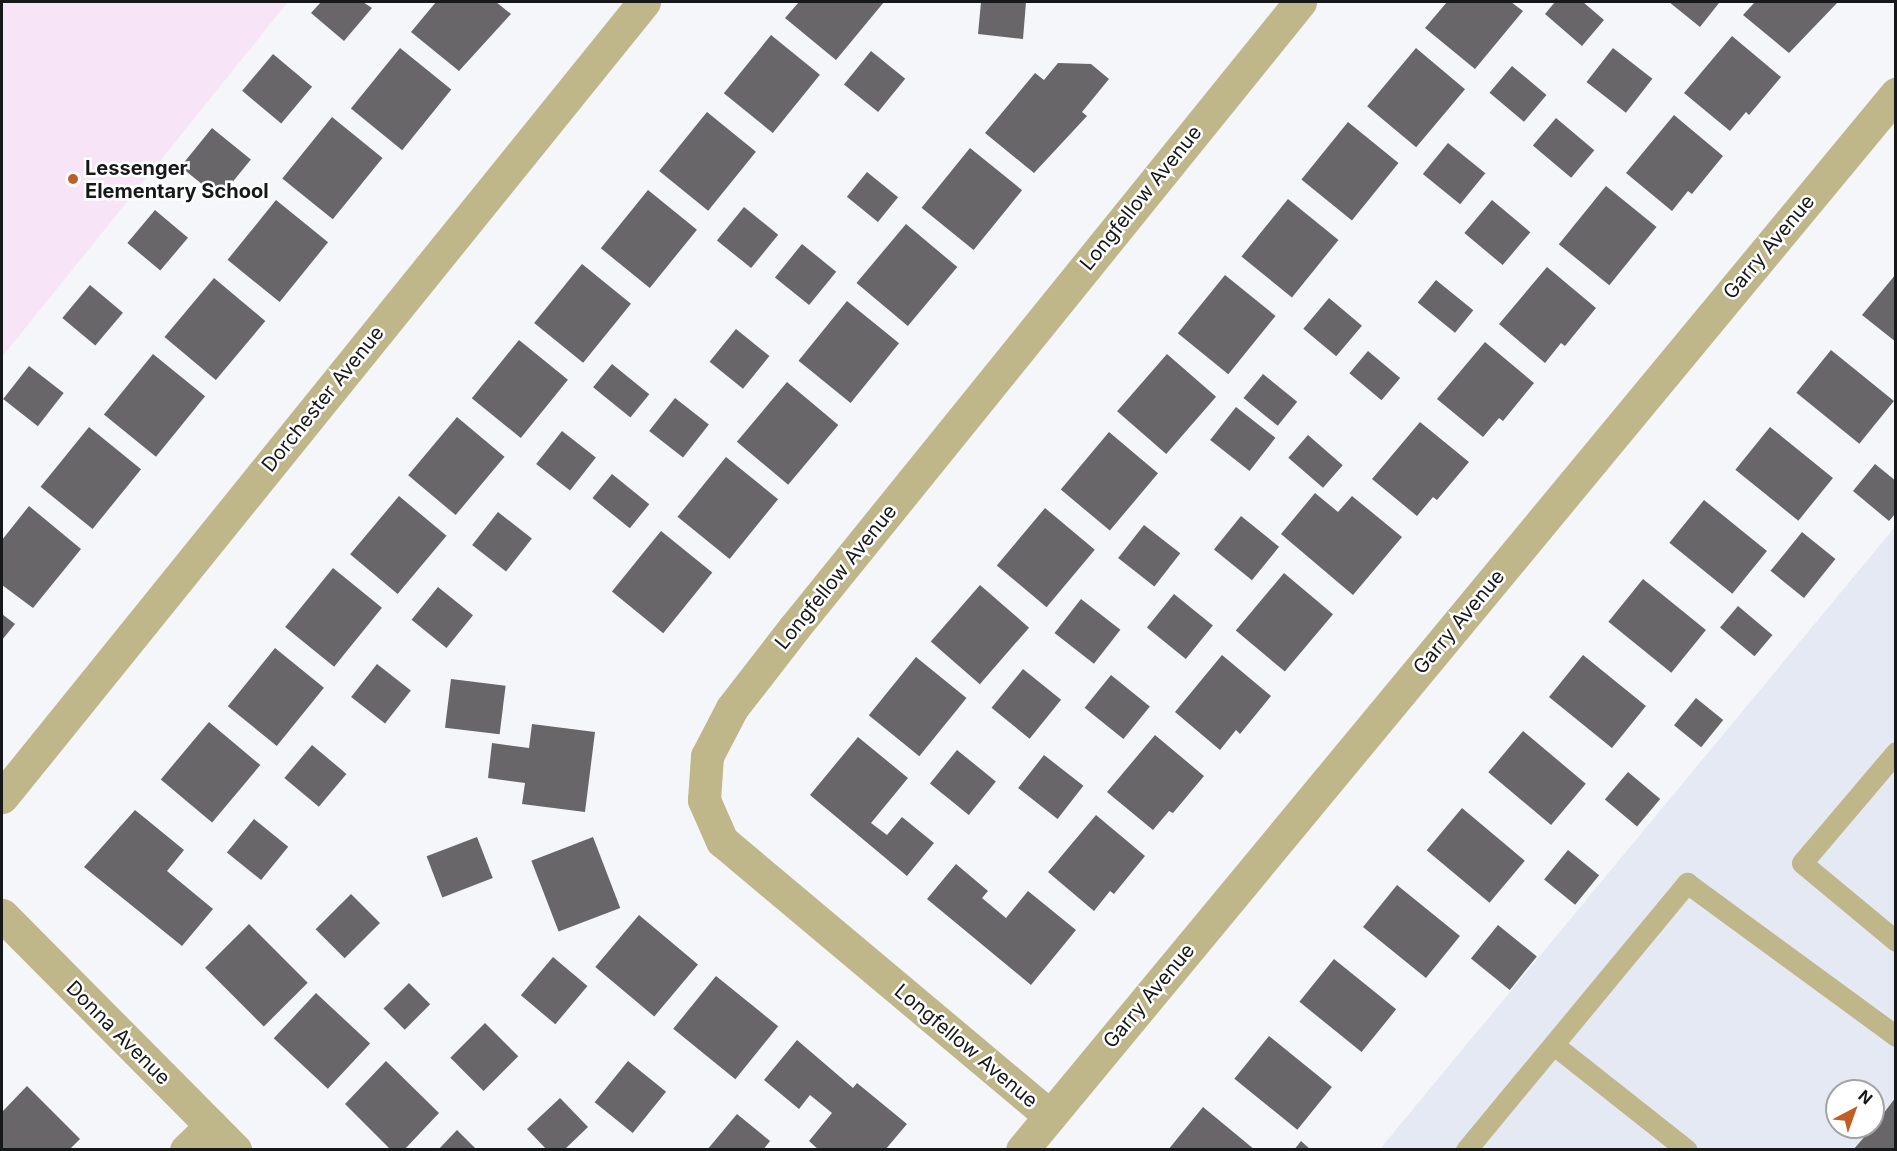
<!DOCTYPE html>
<html>
<head>
<meta charset="utf-8">
<style>
	body { margin:0 }
	#map { position:relative; width:1897px; height:1151px; overflow:hidden; background:#f4f6f9; font-family:Inter,sans-serif }
	div>[style] { position:absolute }
	.built>* { inset:0; background:#e5e9f4 }
	.education>* { inset:0; background:#f7e5f7 }
	.building>* { inset:0; background:#686668; transform-origin:0 0 }
	.service>* { height:21px; margin:-10.5px; padding:0 10.5px; transform-origin:10.5px; border-radius:10.5px; background:#bfb689 }
	.minor>* { height:33px; margin:-16.5px; padding:0 16.5px; transform-origin:16.5px; border-radius:16.5px; background:#bfb689 }
	.dots>* { width:16px; height:16px; translate:-50% -50%; box-sizing:border-box; border:3px solid #fff; border-radius:50% }
	span { translate:-50% -50%; white-space:nowrap; text-align:center; line-height:1.15; -webkit-text-stroke:5px #fff; paint-order:stroke }
	.poi-label { font-size:20px; color:#171819; font-weight:700 }
	.left { translate:0 -50%; text-align:left }
	.street-label { font-size:20px; color:#171819 }
	.frame { position:absolute; inset:0; border:3px solid #171819; pointer-events:none }
	.north { position:absolute; left:1825px; top:1079px; width:60px; height:60px; box-sizing:border-box; background:#fff; border:2px solid #a2a3a3; border-radius:50%; rotate:41deg; font-size:16px; font-weight:700; line-height:24px; text-align:center; color:#171819 }
	.north::after { content:''; display:block; margin:auto; width:21px; height:27px; background:#c15d26; clip-path:polygon(50% 0,100% 100%,50% 72%,0 100%) }
</style>
</head>
<body>
<div id="map">
	<div class="built">
		<div style="clip-path:polygon(evenodd,1895px 527px,1895px 1149px,1380px 1149px,1895px 527px,1837px 1091px,1873px 1091px,1873px 1127px,1837px 1127px,1837px 1091px)"></div>
	</div>
	<div class="education">
		<div style="clip-path:polygon(2px 2px,288px 2px,2px 357px)"></div>
	</div>
	<div class="building">
		<div style="clip-path:polygon(321px 2px,363px 2px,372px 8px,344px 41px,311px 13px)"></div>
		<div style="clip-path:polygon(436px 2px,496px 2px,511px 14px,459px 71px,411px 32px)"></div>
		<div style="clip-path:polygon(799px 2px,884px 2px,836px 60px,785px 18px)"></div>
		<div style="clip-path:polygon(981px 2px,1026px 2px,1023px 39px,978px 34px)"></div>
		<div style="clip-path:polygon(1447px 2px,1511px 2px,1523px 11px,1475px 69px,1425px 28px)"></div>
		<div style="clip-path:polygon(1555px 2px,1583px 2px,1604px 20px,1582px 46px,1545px 14px)"></div>
		<div style="clip-path:polygon(1669px 2px,1718px 2px,1719px 3px,1700px 27px)"></div>
		<div style="clip-path:polygon(1755px 2px,1838px 2px,1789px 53px,1743px 15px)"></div>
		<div style="left:771px;top:35px;width:63px;height:75px;rotate:39deg"></div>
		<div style="clip-path:polygon(1732px 36px,1781px 77px,1749px 115px,1746px 112px,1730px 131px,1684px 93px)"></div>
		<div style="left:400px;top:48px;width:66px;height:78px;rotate:39deg"></div>
		<div style="left:1416px;top:48px;width:64px;height:76px;rotate:40deg"></div>
		<div style="left:1613px;top:48px;width:50px;height:43px;rotate:38deg"></div>
		<div style="left:871px;top:51px;width:44px;height:43px;rotate:39deg"></div>
		<div style="left:273px;top:54px;width:51px;height:48px;rotate:40deg"></div>
		<div style="clip-path:polygon(1058px 63px,1091px 64px,1109px 79px,1082px 112px,1087px 116px,1034px 173px,985px 133px,1035px 73px,1044px 80px)"></div>
		<div style="left:1512px;top:66px;width:45px;height:35px;rotate:40deg"></div>
		<div style="left:707px;top:112px;width:63px;height:76px;rotate:39deg"></div>
		<div style="clip-path:polygon(1674px 115px,1723px 156px,1692px 194px,1688px 191px,1672px 211px,1626px 173px)"></div>
		<div style="left:332px;top:117px;width:65px;height:79px;rotate:39deg"></div>
		<div style="left:1556px;top:118px;width:50px;height:36px;rotate:40deg"></div>
		<div style="left:1348px;top:122px;width:65px;height:74px;rotate:39deg"></div>
		<div style="left:212px;top:128px;width:50px;height:50px;rotate:39deg"></div>
		<div style="left:1448px;top:143px;width:48px;height:40px;rotate:39deg"></div>
		<div style="left:970px;top:148px;width:67px;height:77px;rotate:39deg"></div>
		<div style="left:867px;top:172px;width:40px;height:32px;rotate:39deg"></div>
		<div style="left:1606px;top:186px;width:65px;height:75px;rotate:39deg"></div>
		<div style="left:648px;top:190px;width:63px;height:75px;rotate:39deg"></div>
		<div style="left:1288px;top:199px;width:65px;height:74px;rotate:39deg"></div>
		<div style="left:276px;top:200px;width:67px;height:77px;rotate:39deg"></div>
		<div style="left:1492px;top:200px;width:50px;height:43px;rotate:40deg"></div>
		<div style="left:744px;top:207px;width:44px;height:43px;rotate:39deg"></div>
		<div style="left:155px;top:210px;width:43px;height:43px;rotate:40deg"></div>
		<div style="left:906px;top:224px;width:67px;height:77px;rotate:40deg"></div>
		<div style="left:802px;top:244px;width:44px;height:43px;rotate:39deg"></div>
		<div style="left:582px;top:264px;width:63px;height:76px;rotate:39deg"></div>
		<div style="clip-path:polygon(1547px 267px,1596px 308px,1565px 346px,1561px 343px,1545px 363px,1499px 324px)"></div>
		<div style="clip-path:polygon(1896px 274px,1896px 342px,1862px 315px)"></div>
		<div style="left:1225px;top:275px;width:65px;height:75px;rotate:39deg"></div>
		<div style="left:214px;top:278px;width:67px;height:77px;rotate:40deg"></div>
		<div style="left:1436px;top:280px;width:48px;height:29px;rotate:39deg"></div>
		<div style="left:90px;top:285px;width:43px;height:43px;rotate:40deg"></div>
		<div style="left:1329px;top:298px;width:43px;height:40px;rotate:40deg"></div>
		<div style="left:847px;top:301px;width:67px;height:77px;rotate:39deg"></div>
		<div style="left:736px;top:329px;width:43px;height:42px;rotate:39deg"></div>
		<div style="left:519px;top:340px;width:63px;height:75px;rotate:39deg"></div>
		<div style="clip-path:polygon(1485px 342px,1534px 383px,1503px 421px,1499px 418px,1483px 437px,1437px 399px)"></div>
		<div style="left:1831px;top:350px;width:81px;height:55px;rotate:39deg"></div>
		<div style="left:1368px;top:351px;width:42px;height:29px;rotate:40deg"></div>
		<div style="left:153px;top:354px;width:67px;height:78px;rotate:39deg"></div>
		<div style="left:1167px;top:354px;width:65px;height:76px;rotate:41deg"></div>
		<div style="left:612px;top:364px;width:48px;height:30px;rotate:39deg"></div>
		<div style="left:29px;top:366px;width:44px;height:42px;rotate:38deg"></div>
		<div style="left:1263px;top:374px;width:44px;height:31px;rotate:39deg"></div>
		<div style="left:787px;top:382px;width:67px;height:78px;rotate:40deg"></div>
		<div style="left:675px;top:398px;width:43px;height:42px;rotate:38deg"></div>
		<div style="left:1236px;top:407px;width:50px;height:42px;rotate:38deg"></div>
		<div style="left:457px;top:417px;width:62px;height:76px;rotate:40deg"></div>
		<div style="clip-path:polygon(1420px 422px,1469px 462px,1437px 500px,1433px 497px,1417px 516px,1372px 479px)"></div>
		<div style="left:89px;top:427px;width:67px;height:77px;rotate:39deg"></div>
		<div style="left:1770px;top:427px;width:81px;height:55px;rotate:39deg"></div>
		<div style="left:562px;top:431px;width:43px;height:42px;rotate:38deg"></div>
		<div style="left:1109px;top:432px;width:64px;height:75px;rotate:40deg"></div>
		<div style="left:1308px;top:435px;width:46px;height:30px;rotate:41deg"></div>
		<div style="left:726px;top:457px;width:67px;height:77px;rotate:39deg"></div>
		<div style="clip-path:polygon(1875px 464px,1896px 481px,1896px 513px,1889px 521px,1853px 491px)"></div>
		<div style="left:612px;top:474px;width:48px;height:31px;rotate:39deg"></div>
		<div style="clip-path:polygon(1315px 493px,1338px 512px,1352px 496px,1402px 537px,1353px 595px,1281px 534px)"></div>
		<div style="left:399px;top:496px;width:62px;height:76px;rotate:40deg"></div>
		<div style="left:1704px;top:500px;width:81px;height:55px;rotate:39deg"></div>
		<div style="clip-path:polygon(29px 506px,81px 549px,33px 608px,2px 585px,2px 540px)"></div>
		<div style="left:1045px;top:508px;width:65px;height:75px;rotate:40deg"></div>
		<div style="left:498px;top:512px;width:43px;height:42px;rotate:38deg"></div>
		<div style="left:1241px;top:516px;width:49px;height:43px;rotate:39deg"></div>
		<div style="left:1144px;top:525px;width:46px;height:42px;rotate:38deg"></div>
		<div style="left:661px;top:531px;width:66px;height:78px;rotate:39deg"></div>
		<div style="left:1802px;top:532px;width:43px;height:50px;rotate:39deg"></div>
		<div style="left:333px;top:568px;width:63px;height:76px;rotate:39deg"></div>
		<div style="left:1284px;top:573px;width:64px;height:75px;rotate:40deg"></div>
		<div style="left:1643px;top:579px;width:81px;height:55px;rotate:39deg"></div>
		<div style="left:980px;top:585px;width:65px;height:75px;rotate:41deg"></div>
		<div style="left:438px;top:587px;width:45px;height:42px;rotate:39deg"></div>
		<div style="left:1174px;top:594px;width:50px;height:43px;rotate:39deg"></div>
		<div style="left:1081px;top:599px;width:50px;height:43px;rotate:38deg"></div>
		<div style="left:1738px;top:606px;width:45px;height:28px;rotate:40deg"></div>
		<div style="clip-path:polygon(2px 614px,15px 624px,2px 640px)"></div>
		<div style="left:275px;top:648px;width:63px;height:75px;rotate:39deg"></div>
		<div style="clip-path:polygon(1222px 655px,1271px 696px,1240px 734px,1236px 730px,1220px 750px,1175px 712px)"></div>
		<div style="left:1583px;top:655px;width:81px;height:54px;rotate:39deg"></div>
		<div style="left:916px;top:657px;width:65px;height:75px;rotate:39deg"></div>
		<div style="left:377px;top:664px;width:43px;height:42px;rotate:38deg"></div>
		<div style="left:1023px;top:669px;width:49px;height:50px;rotate:39deg"></div>
		<div style="left:1111px;top:675px;width:50px;height:42px;rotate:39deg"></div>
		<div style="left:451px;top:679px;width:55px;height:49px;rotate:7deg"></div>
		<div style="left:1696px;top:698px;width:35px;height:35px;rotate:39deg"></div>
		<div style="left:209px;top:722px;width:67px;height:75px;rotate:40deg"></div>
		<div style="clip-path:polygon(532px 724px,595px 732px,585px 812px,522px 804px,525px 783px,488px 778px,492px 743px,529px 748px)"></div>
		<div style="left:1523px;top:731px;width:82px;height:54px;rotate:40deg"></div>
		<div style="clip-path:polygon(1155px 735px,1204px 776px,1173px 813px,1169px 811px,1153px 830px,1107px 792px)"></div>
		<div style="clip-path:polygon(858px 737px,908px 778px,871px 823px,887px 835px,902px 817px,934px 843px,907px 876px,810px 795px)"></div>
		<div style="left:312px;top:745px;width:45px;height:43px;rotate:40deg"></div>
		<div style="left:957px;top:750px;width:50px;height:43px;rotate:39deg"></div>
		<div style="left:1044px;top:755px;width:50px;height:42px;rotate:38deg"></div>
		<div style="left:1628px;top:772px;width:42px;height:36px;rotate:40deg"></div>
		<div style="left:1462px;top:808px;width:82px;height:55px;rotate:40deg"></div>
		<div style="clip-path:polygon(135px 810px,184px 850px,167px 871px,213px 909px,182px 946px,84px 867px)"></div>
		<div style="clip-path:polygon(1096px 815px,1145px 856px,1114px 894px,1110px 891px,1094px 911px,1048px 872px)"></div>
		<div style="left:254px;top:819px;width:44px;height:43px;rotate:39deg"></div>
		<div style="left:477px;top:837px;width:44px;height:54px;rotate:69deg"></div>
		<div style="left:593px;top:837px;width:76px;height:66px;rotate:69deg"></div>
		<div style="left:1568px;top:850px;width:40px;height:38px;rotate:39deg"></div>
		<div style="clip-path:polygon(956px 864px,988px 891px,982px 898px,1006px 918px,1028px 891px,1076px 930px,1031px 985px,927px 899px)"></div>
		<div style="left:1397px;top:885px;width:81px;height:54px;rotate:39deg"></div>
		<div style="left:351px;top:894px;width:41px;height:50px;rotate:45deg"></div>
		<div style="left:639px;top:915px;width:77px;height:68px;rotate:40deg"></div>
		<div style="left:249px;top:924px;width:83px;height:62px;rotate:45deg"></div>
		<div style="left:1498px;top:925px;width:50px;height:43px;rotate:39deg"></div>
		<div style="left:553px;top:957px;width:45px;height:50px;rotate:40deg"></div>
		<div style="left:1334px;top:959px;width:80px;height:55px;rotate:39deg"></div>
		<div style="left:716px;top:976px;width:80px;height:68px;rotate:39deg"></div>
		<div style="left:409px;top:983px;width:30px;height:36px;rotate:45deg"></div>
		<div style="left:316px;top:993px;width:74px;height:62px;rotate:43deg"></div>
		<div style="left:485px;top:1023px;width:47px;height:49px;rotate:45deg"></div>
		<div style="left:1269px;top:1036px;width:81px;height:55px;rotate:39deg"></div>
		<div style="clip-path:polygon(797px 1040px,853px 1088px,857px 1083px,907px 1124px,885px 1150px,819px 1150px,809px 1141px,832px 1113px,810px 1095px,799px 1109px,764px 1080px)"></div>
		<div style="clip-path:polygon(386px 1061px,439px 1113px,404px 1150px,391px 1150px,345px 1104px)"></div>
		<div style="left:628px;top:1061px;width:49px;height:53px;rotate:39deg"></div>
		<div style="clip-path:polygon(27px 1086px,80px 1139px,69px 1150px,2px 1150px,2px 1112px)"></div>
		<div style="clip-path:polygon(1896px 1097px,1896px 1150px,1853px 1150px,1873px 1127px)"></div>
		<div style="clip-path:polygon(560px 1098px,588px 1127px,564px 1150px,547px 1150px,527px 1129px)"></div>
		<div style="clip-path:polygon(1203px 1107px,1255px 1150px,1168px 1150px)"></div>
		<div style="clip-path:polygon(737px 1114px,770px 1141px,763px 1150px,707px 1150px)"></div>
		<div style="clip-path:polygon(457px 1130px,477px 1150px,438px 1150px)"></div>
		<div style="clip-path:polygon(1301px 1141px,1311px 1150px,1294px 1150px)"></div>
	</div>
	<div class="service">
		<div style="left:1896px;top:752px;width:145px;rotate:130.3deg"></div>
		<div style="left:1802px;top:863px;width:122px;rotate:39.7deg"></div>
		<div style="left:1554px;top:1045px;width:169px;rotate:38.3deg"></div>
		<div style="left:1466px;top:1150px;width:347px;rotate:-50.4deg"></div>
		<div style="left:1687px;top:883px;width:259px;rotate:36.2deg"></div>
	</div>
	<div class="minor">
		<div style="left:2px;top:797px;width:1022px;rotate:-51.08deg"></div>
		<div style="left:2px;top:915px;width:331px;rotate:45.2deg"></div>
		<div style="left:1050px;top:1116px;width:428px;rotate:-140deg"></div>
		<div style="left:722px;top:841px;width:45px;rotate:-113.7deg"></div>
		<div style="left:704px;top:800px;width:44px;rotate:-86.1deg"></div>
		<div style="left:707px;top:756px;width:54px;rotate:-62.5deg"></div>
		<div style="left:732px;top:708px;width:101px;rotate:-52.2deg"></div>
		<div style="left:794px;top:628px;width:805px;rotate:-51.05deg"></div>
		<div style="left:186px;top:1150px;width:35px;rotate:-44deg"></div>
		<div style="left:1022px;top:1150px;width:1371px;rotate:-50.39deg"></div>
	</div>
	<div class="dots">
		<div style="left:73px;top:179px;background:#c15d26"></div>
	</div>
	<div class="poi-label">
		<span class="left" style="left:85px;top:180px">Lessenger<br>Elementary School</span>
	</div>
	<div class="street-label">
		<span style="left:1141px;top:198px;rotate:-51deg">Longfellow Avenue</span>
		<span style="left:1769px;top:247px;rotate:-50deg">Garry Avenue</span>
		<span style="left:323px;top:399px;rotate:-51deg">Dorchester Avenue</span>
		<span style="left:836px;top:577px;rotate:-51deg">Longfellow Avenue</span>
		<span style="left:1459px;top:622px;rotate:-50deg">Garry Avenue</span>
		<span style="left:1149px;top:996px;rotate:-50deg">Garry Avenue</span>
		<span style="left:118px;top:1033px;rotate:45deg">Donna Avenue</span>
		<span style="left:966px;top:1046px;rotate:40deg">Longfellow Avenue</span>
	</div>
	<div class="frame"></div>
	<div class="north">N</div>
</div>
</body>
</html>
